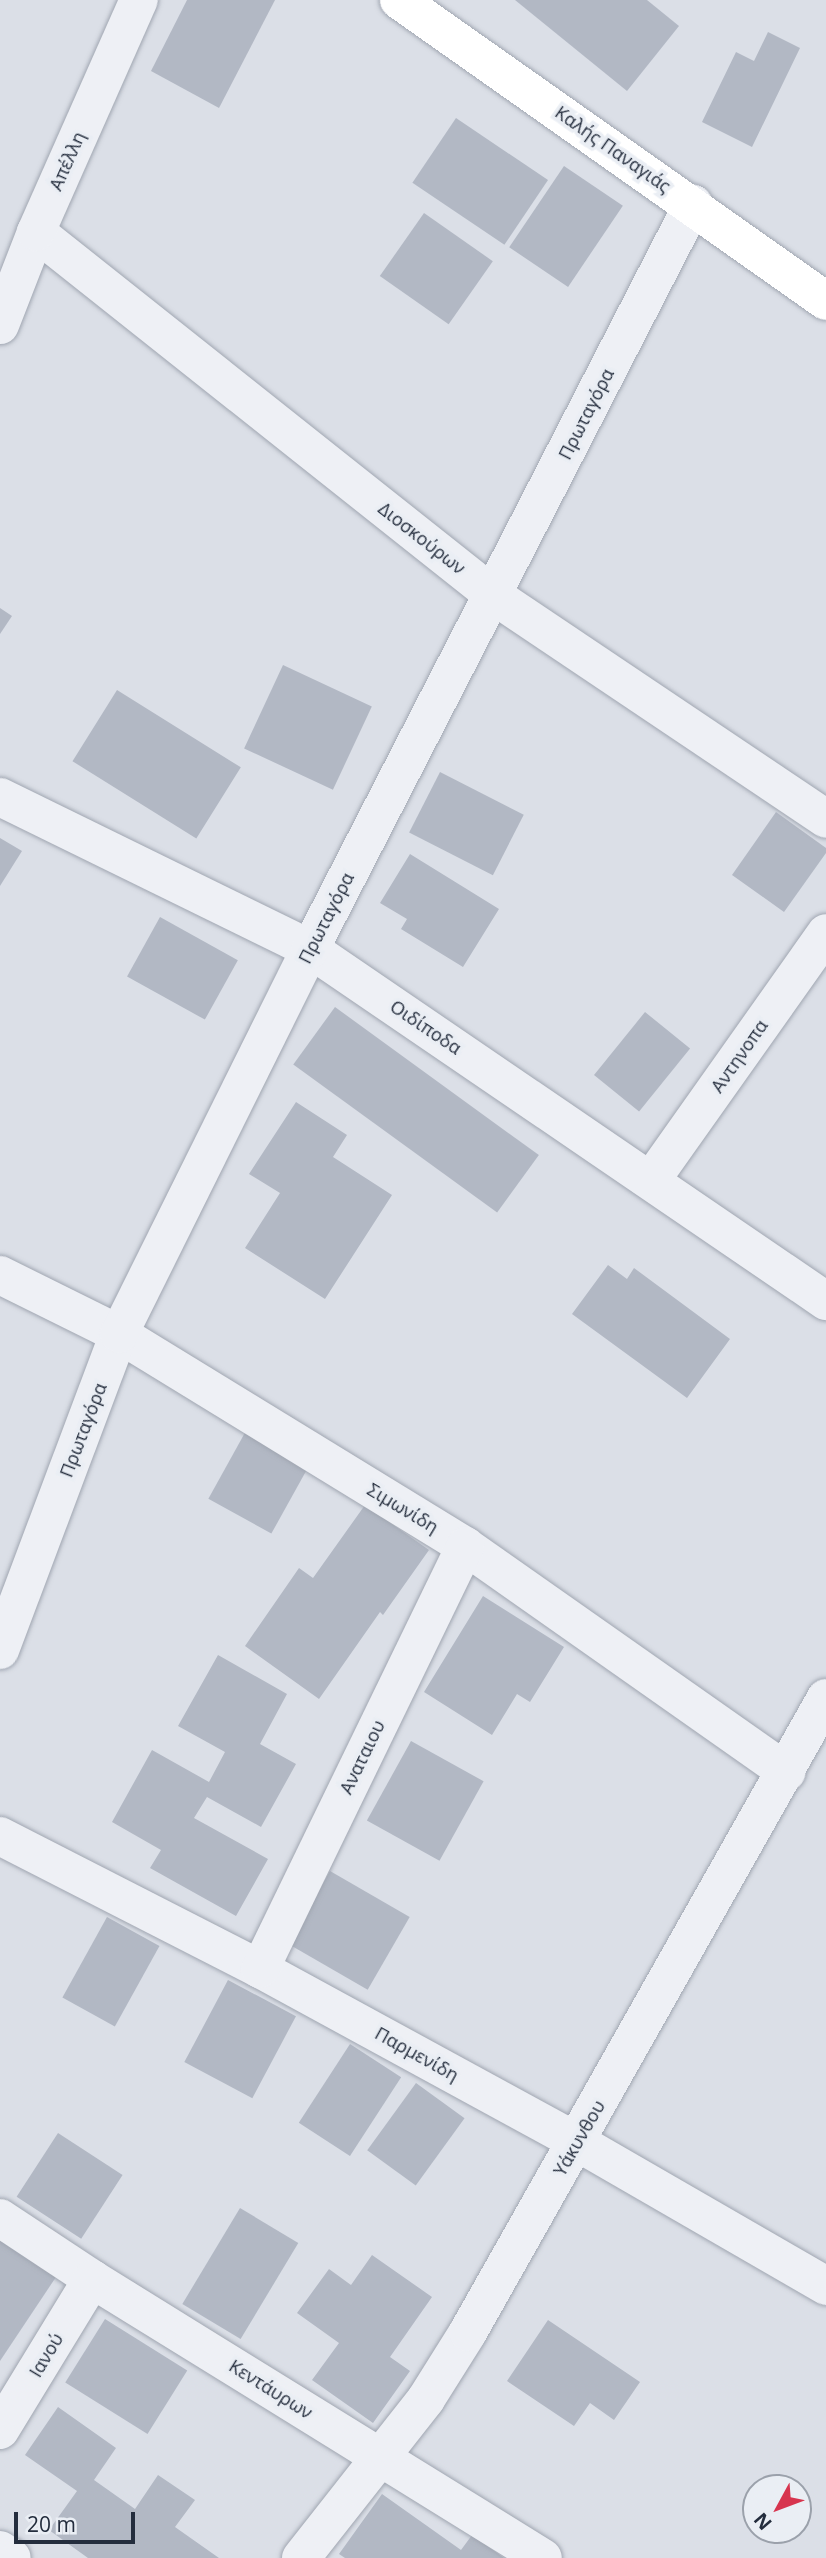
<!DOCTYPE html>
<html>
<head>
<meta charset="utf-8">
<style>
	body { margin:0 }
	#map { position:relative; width:826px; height:2558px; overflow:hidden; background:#dbdfe7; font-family:"Open Sans",sans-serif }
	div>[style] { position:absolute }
	.building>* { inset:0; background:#b2b8c4; transform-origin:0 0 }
	.roads { filter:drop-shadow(0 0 2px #a0a6b1) drop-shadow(0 0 2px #a0a6b1) }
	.street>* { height:38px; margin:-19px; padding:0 19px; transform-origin:19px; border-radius:19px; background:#eef0f5 }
	.secondary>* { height:38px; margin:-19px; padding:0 19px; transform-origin:19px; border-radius:19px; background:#fff }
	span { translate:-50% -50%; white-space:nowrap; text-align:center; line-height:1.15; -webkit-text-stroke:7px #eaeef4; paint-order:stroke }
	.street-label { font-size:18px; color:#242d3d }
	.north { position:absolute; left:742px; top:2474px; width:70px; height:70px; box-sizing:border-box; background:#eaeef4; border:2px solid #9ba1ab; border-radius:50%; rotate:229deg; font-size:19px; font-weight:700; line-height:28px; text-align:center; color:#242d3d }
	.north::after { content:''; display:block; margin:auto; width:24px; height:32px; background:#d7344e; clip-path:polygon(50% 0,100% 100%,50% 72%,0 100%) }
	.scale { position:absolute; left:14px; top:2512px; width:121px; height:32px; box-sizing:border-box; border:4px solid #242d3d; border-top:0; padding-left:9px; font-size:21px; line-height:24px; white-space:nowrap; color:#242d3d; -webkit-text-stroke:5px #eaeef4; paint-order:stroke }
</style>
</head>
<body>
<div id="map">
	<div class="building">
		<div style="clip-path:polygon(187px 0,275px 0,219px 108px,151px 71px)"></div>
		<div style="clip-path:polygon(515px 0,647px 0,679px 26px,627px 91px)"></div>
		<div style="clip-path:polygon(768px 32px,800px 48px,752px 147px,702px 122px,736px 52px,754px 61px)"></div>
		<div style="left:456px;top:118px;width:111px;height:78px;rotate:34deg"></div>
		<div style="left:564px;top:166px;width:71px;height:98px;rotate:34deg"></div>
		<div style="left:424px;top:213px;width:84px;height:77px;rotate:35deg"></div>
		<div style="clip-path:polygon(0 608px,12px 616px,0 634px)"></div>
		<div style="left:283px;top:665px;width:98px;height:92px;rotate:25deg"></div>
		<div style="left:117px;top:690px;width:146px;height:84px;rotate:32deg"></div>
		<div style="left:440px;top:772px;width:94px;height:68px;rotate:27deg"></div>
		<div style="clip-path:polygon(776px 812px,826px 848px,826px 853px,784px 912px,732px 875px)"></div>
		<div style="clip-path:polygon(0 838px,22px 851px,0 886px)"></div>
		<div style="clip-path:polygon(410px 854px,499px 909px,463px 967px,401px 929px,407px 919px,380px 903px)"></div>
		<div style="left:160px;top:917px;width:89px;height:68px;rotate:29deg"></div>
		<div style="left:335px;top:1007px;width:252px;height:71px;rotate:36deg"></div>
		<div style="left:645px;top:1012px;width:58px;height:81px;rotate:39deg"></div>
		<div style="clip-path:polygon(296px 1102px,347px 1135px,333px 1157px,392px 1195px,325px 1299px,245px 1248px,280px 1193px,249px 1174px)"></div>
		<div style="clip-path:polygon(608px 1265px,627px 1279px,634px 1268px,730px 1339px,687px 1398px,572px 1314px)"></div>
		<div style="left:252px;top:1420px;width:72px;height:90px;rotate:29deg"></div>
		<div style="clip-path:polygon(365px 1505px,429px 1550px,383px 1615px,380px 1612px,319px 1699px,245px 1646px,299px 1568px,313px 1578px)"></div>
		<div style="clip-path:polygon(483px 1596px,564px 1647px,530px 1702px,517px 1694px,492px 1735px,424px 1692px)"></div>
		<div style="clip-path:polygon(218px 1655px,287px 1694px,260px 1744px,296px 1764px,261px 1827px,207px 1797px,194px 1818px,268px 1859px,236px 1916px,150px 1868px,161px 1850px,112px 1822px,152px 1750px,209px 1782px,225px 1752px,178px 1726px)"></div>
		<div style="left:411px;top:1741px;width:83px;height:91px;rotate:29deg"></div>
		<div style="left:330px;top:1871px;width:92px;height:84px;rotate:30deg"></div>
		<div style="left:107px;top:1917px;width:60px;height:92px;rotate:29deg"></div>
		<div style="left:228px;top:1980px;width:77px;height:93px;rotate:28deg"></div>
		<div style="left:350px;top:2044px;width:61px;height:94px;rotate:33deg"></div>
		<div style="left:416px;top:2083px;width:60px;height:83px;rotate:36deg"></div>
		<div style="left:58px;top:2133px;width:77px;height:76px;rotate:33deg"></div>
		<div style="left:240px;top:2208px;width:68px;height:112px;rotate:31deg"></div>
		<div style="clip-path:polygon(0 2240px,56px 2277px,0 2361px)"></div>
		<div style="clip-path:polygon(372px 2255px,432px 2297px,390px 2357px,410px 2371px,373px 2423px,312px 2380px,339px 2343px,297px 2313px,329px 2269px,351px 2285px)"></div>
		<div style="left:105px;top:2319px;width:97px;height:75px;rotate:32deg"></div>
		<div style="clip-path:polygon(548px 2320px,640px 2382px,614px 2420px,590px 2403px,574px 2426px,507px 2381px)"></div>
		<div style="clip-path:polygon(58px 2407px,116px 2448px,94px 2480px,135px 2509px,158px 2475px,195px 2500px,175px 2527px,219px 2558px,88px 2558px,49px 2530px,77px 2491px,25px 2455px)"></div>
		<div style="clip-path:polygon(382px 2494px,461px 2550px,472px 2535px,504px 2558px,345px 2558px,339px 2554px)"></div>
	</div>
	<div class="roads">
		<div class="street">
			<div style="left:36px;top:232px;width:584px;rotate:38.46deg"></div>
			<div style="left:493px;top:595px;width:401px;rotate:33.9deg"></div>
			<div style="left:0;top:325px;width:100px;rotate:-68.8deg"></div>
			<div style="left:36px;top:232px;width:254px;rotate:-66.1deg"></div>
			<div style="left:0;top:797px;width:345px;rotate:26.1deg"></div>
			<div style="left:310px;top:949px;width:625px;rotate:34.3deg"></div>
			<div style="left:652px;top:1179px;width:301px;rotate:-54.7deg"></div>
			<div style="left:0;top:1275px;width:133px;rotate:26.4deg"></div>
			<div style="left:119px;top:1334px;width:406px;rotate:31.5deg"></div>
			<div style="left:465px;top:1546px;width:393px;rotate:35.1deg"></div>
			<div style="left:0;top:1650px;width:338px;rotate:-69.4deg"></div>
			<div style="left:119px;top:1334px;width:430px;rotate:-63.6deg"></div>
			<div style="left:310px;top:949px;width:838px;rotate:-62.79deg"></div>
			<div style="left:0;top:1836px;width:292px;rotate:27.1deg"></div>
			<div style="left:260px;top:1969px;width:361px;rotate:28.6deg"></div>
			<div style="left:577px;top:2142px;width:288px;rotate:30deg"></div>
			<div style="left:260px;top:1969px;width:470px;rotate:-64.1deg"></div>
			<div style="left:0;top:2218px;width:110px;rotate:33.5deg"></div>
			<div style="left:92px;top:2279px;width:530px;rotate:31.74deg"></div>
			<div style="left:0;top:2430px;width:177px;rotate:-58.6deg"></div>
			<div style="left:0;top:2550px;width:14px;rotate:34deg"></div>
			<div style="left:301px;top:2558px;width:202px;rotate:-51.8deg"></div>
			<div style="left:426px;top:2399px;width:79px;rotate:-57.9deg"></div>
			<div style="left:468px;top:2332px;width:728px;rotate:-60.55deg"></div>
		</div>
		<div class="secondary">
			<div style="left:399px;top:0;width:522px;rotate:35.18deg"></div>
		</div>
	</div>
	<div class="street-label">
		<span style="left:613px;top:149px;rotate:35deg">Καλής Παναγιάς</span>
		<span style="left:67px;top:161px;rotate:-66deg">Απέλλη</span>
		<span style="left:586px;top:414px;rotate:-63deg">Πρωταγόρα</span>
		<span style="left:422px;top:538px;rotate:38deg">Διοσκούρων</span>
		<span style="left:326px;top:918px;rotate:-63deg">Πρωταγόρα</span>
		<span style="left:426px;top:1027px;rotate:34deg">Οιδίποδα</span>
		<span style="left:739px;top:1056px;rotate:-55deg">Αντηνοπα</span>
		<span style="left:83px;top:1430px;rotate:-69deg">Πρωταγόρα</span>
		<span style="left:403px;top:1508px;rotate:31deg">Σιμωνίδη</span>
		<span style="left:362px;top:1757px;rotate:-64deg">Αναταιου</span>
		<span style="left:417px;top:2054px;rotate:29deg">Παρμενίδη</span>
		<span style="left:579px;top:2138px;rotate:-60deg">Υάκυνθου</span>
		<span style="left:46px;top:2355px;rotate:-59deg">Ιανού</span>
		<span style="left:271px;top:2389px;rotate:32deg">Κεντάυρων</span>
	</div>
	<div class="north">N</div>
	<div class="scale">20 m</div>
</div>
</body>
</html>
